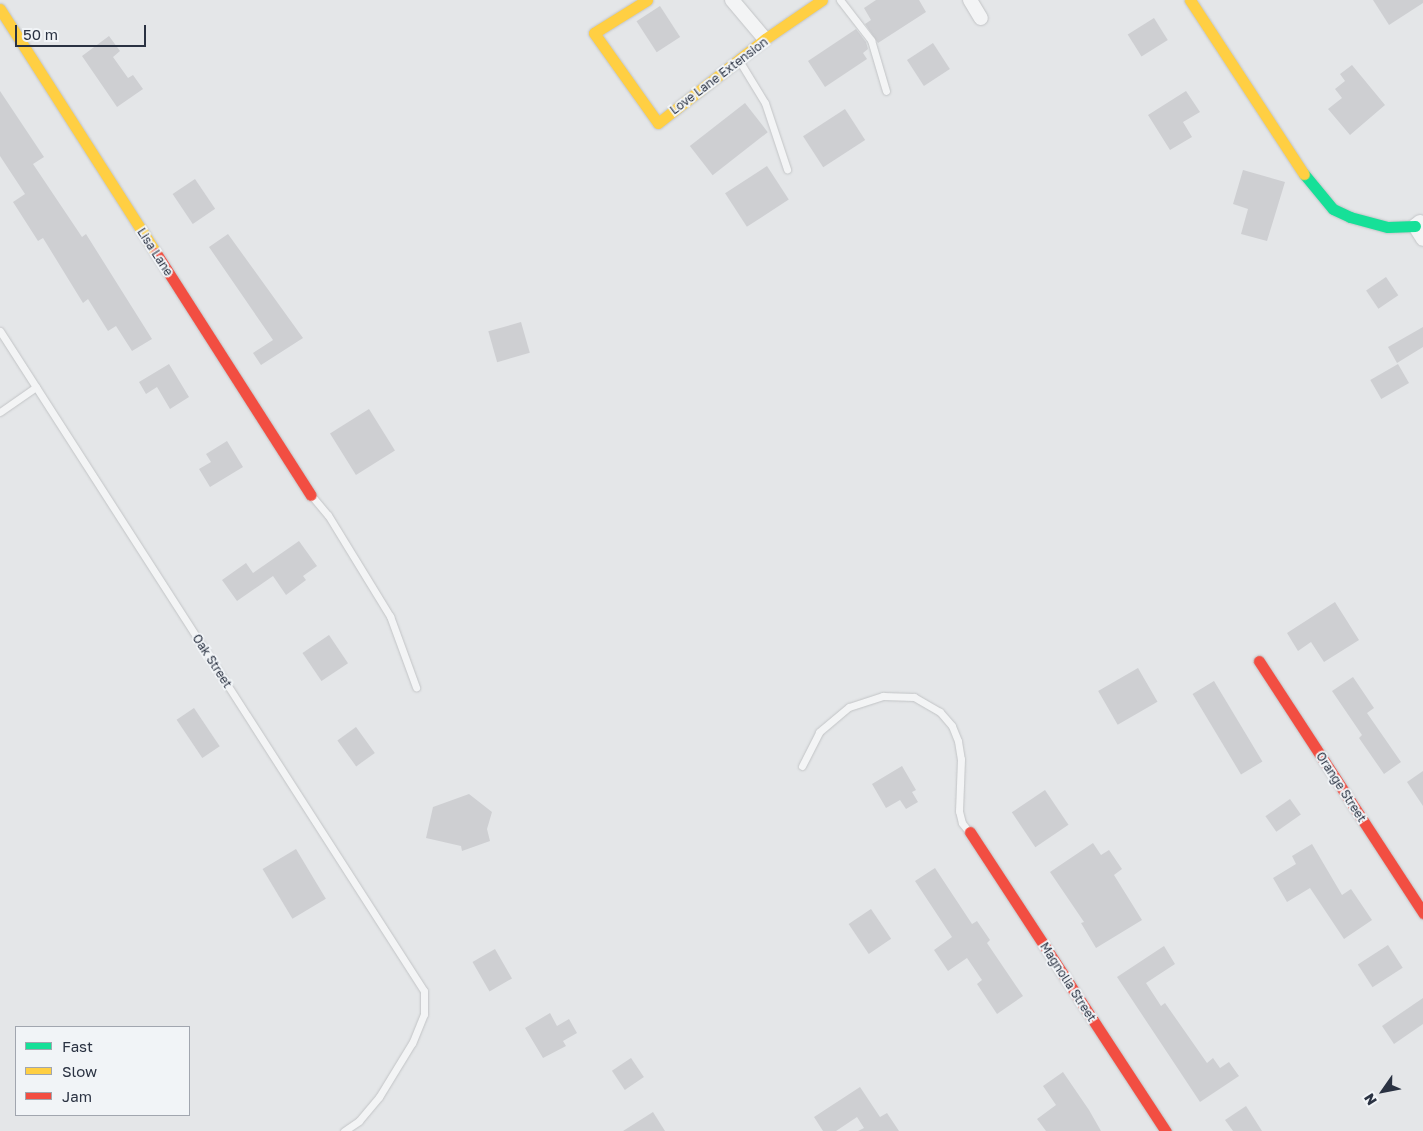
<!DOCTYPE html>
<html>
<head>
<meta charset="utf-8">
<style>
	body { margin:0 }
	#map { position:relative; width:1423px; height:1131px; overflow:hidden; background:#e4e6e8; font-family:"Golos Text",sans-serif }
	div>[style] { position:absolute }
	.building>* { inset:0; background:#cecfd2; transform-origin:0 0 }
	.roads { filter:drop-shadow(0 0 1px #c2c4c6) drop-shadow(0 0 1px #c2c4c6) }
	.lane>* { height:7px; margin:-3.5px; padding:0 3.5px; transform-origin:3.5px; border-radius:3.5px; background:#f3f4f5 }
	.street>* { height:14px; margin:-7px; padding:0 7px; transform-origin:7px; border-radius:7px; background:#f3f4f5 }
	.fast>* { height:11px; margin:-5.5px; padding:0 5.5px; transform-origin:5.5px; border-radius:5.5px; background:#16e098 }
	.slow>* { height:11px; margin:-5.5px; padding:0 5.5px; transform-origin:5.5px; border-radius:5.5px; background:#ffcf43 }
	.jam>* { height:11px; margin:-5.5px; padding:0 5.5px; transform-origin:5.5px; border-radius:5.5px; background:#f24e42 }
	span { translate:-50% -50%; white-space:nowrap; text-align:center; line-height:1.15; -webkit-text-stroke:4px #f1f4f7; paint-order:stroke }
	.street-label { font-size:12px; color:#2a3242 }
	.legend { position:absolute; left:15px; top:1026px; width:175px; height:90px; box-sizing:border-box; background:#f1f4f7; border:1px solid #a1a6af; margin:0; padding:6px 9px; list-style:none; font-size:15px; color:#2a3242 }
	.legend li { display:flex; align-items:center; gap:10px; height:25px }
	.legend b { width:25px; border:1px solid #a1a6af }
	.north { position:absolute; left:1358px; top:1066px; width:50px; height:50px; -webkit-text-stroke:4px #f1f4f7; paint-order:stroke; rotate:237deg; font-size:14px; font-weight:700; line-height:20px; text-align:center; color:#2a3242 }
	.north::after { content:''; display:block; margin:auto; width:18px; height:22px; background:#2a3242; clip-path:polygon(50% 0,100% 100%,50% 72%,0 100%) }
	.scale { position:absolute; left:15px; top:25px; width:131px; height:22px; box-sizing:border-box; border:2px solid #2a3242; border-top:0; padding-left:6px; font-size:15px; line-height:18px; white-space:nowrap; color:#2a3242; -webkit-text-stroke:4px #f1f4f7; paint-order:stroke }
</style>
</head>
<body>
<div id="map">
	<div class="building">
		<div style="clip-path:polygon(876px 0,919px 0,926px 12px,878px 43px,865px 24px,871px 20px,864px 8px)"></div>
		<div style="clip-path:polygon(1373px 0,1423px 0,1423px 3px,1389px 25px)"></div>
		<div style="left:660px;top:6px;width:37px;height:28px;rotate:57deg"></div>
		<div style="left:1154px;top:18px;width:26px;height:31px;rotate:58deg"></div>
		<div style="clip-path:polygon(856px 29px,866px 42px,868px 49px,863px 53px,867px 59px,825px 87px,808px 61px)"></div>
		<div style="clip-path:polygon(109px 36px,120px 51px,113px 57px,128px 78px,133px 75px,143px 89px,117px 107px,82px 56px)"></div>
		<div style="left:933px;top:43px;width:31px;height:31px;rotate:57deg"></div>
		<div style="clip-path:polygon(1352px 65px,1385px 105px,1350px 135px,1328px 109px,1342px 98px,1335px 89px,1345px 81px,1340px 74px)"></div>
		<div style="clip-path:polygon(0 91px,44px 157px,33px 164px,82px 237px,86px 234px,152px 339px,132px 351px,116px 326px,108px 331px,88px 299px,83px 303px,43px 238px,38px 241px,13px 202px,25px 194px,0 156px)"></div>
		<div style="clip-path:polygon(1186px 91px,1200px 112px,1183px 122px,1192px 137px,1170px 150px,1148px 115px)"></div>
		<div style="left:745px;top:103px;width:37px;height:70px;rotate:52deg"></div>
		<div style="left:845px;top:109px;width:37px;height:50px;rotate:57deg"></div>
		<div style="left:767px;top:166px;width:40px;height:50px;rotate:57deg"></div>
		<div style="clip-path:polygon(1243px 170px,1285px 182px,1267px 241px,1241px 234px,1248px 209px,1233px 204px)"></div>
		<div style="left:195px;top:179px;width:36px;height:27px;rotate:56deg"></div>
		<div style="clip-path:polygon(228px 234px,303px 338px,261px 365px,253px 353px,273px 340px,209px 247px)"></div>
		<div style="left:1386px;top:277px;width:22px;height:24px;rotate:56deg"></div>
		<div style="left:521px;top:322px;width:32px;height:34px;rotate:74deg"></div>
		<div style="clip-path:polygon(1423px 327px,1423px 347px,1397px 363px,1388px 347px)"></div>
		<div style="clip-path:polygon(169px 364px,189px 397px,170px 409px,157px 387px,146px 394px,139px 382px)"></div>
		<div style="left:1398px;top:364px;width:22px;height:32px;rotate:60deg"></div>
		<div style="left:369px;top:409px;width:49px;height:46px;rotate:58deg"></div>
		<div style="clip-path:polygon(227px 441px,243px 467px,210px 487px,199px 469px,211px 462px,206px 454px)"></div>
		<div style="clip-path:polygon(299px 541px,317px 566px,303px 576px,306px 580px,286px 595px,273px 576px,237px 601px,222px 580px,246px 563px,253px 573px)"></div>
		<div style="clip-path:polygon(1335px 602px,1359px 640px,1324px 662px,1311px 642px,1298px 651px,1287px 633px)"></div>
		<div style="left:329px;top:635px;width:34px;height:32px;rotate:56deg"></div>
		<div style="left:1138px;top:668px;width:39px;height:46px;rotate:60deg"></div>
		<div style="clip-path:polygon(1353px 677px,1374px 708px,1367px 713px,1401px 762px,1384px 774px,1359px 738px,1362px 735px,1332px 691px)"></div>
		<div style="left:1214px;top:681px;width:94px;height:25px;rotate:59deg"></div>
		<div style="left:194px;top:708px;width:46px;height:21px;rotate:56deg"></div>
		<div style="left:356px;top:727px;width:32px;height:23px;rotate:54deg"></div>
		<div style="clip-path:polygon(902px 766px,916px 790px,912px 792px,918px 802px,906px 809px,900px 800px,886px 808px,872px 784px)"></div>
		<div style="clip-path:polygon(1423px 771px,1423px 806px,1407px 782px)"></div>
		<div style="left:1045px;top:790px;width:42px;height:40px;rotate:56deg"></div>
		<div style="clip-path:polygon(469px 794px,492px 812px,487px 829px,490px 841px,462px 851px,461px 846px,426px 838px,433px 807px)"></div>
		<div style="left:1290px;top:799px;width:19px;height:30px;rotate:55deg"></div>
		<div style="clip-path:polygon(1093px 843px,1101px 855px,1109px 850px,1122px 869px,1114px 875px,1142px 920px,1096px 948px,1081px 923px,1084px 922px,1050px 872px)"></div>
		<div style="clip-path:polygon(1312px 844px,1342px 895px,1351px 889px,1372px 920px,1344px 939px,1310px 888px,1287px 902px,1273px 878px,1296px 864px,1292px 856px)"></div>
		<div style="left:296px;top:849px;width:58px;height:39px;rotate:59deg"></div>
		<div style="clip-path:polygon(935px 868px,972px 924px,977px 921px,990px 940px,987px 943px,1023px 996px,997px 1014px,977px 984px,982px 980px,967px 958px,948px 971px,934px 950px,952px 937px,915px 881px)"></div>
		<div style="left:871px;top:909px;width:36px;height:27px;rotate:56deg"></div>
		<div style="left:1388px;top:945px;width:27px;height:36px;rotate:57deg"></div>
		<div style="clip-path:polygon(1164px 946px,1175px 964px,1146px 983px,1161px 1006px,1165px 1003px,1207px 1063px,1213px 1058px,1220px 1068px,1229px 1062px,1239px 1076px,1200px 1102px,1117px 977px)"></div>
		<div style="left:495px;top:949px;width:34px;height:26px;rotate:60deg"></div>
		<div style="clip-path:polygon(1423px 998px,1423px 1024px,1394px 1044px,1382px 1026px)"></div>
		<div style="clip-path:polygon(550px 1013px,557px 1026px,569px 1019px,577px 1033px,563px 1041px,566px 1046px,543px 1058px,525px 1028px)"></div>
		<div style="left:631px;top:1058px;width:23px;height:23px;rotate:56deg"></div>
		<div style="clip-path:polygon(1063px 1072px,1089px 1110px,1101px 1131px,1046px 1131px,1037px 1119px,1056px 1105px,1043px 1086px)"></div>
		<div style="clip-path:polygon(860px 1087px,880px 1117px,887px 1113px,899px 1131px,858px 1131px,864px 1128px,857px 1117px,836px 1131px,823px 1131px,814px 1117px)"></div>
		<div style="clip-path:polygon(1246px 1106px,1262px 1131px,1233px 1131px,1225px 1120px)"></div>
		<div style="clip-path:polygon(653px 1112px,665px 1131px,623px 1131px)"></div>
	</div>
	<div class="roads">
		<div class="lane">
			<div style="left:840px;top:0;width:51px;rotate:52.2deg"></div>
			<div style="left:871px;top:40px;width:53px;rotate:73.6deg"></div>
			<div style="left:740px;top:62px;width:48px;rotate:58.6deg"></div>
			<div style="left:765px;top:103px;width:70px;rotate:71.6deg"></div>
			<div style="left:0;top:331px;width:784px;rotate:57.28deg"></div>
			<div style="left:424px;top:991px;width:23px;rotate:90deg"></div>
			<div style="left:424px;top:1014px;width:31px;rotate:112deg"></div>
			<div style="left:412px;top:1043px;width:63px;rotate:121.4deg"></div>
			<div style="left:379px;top:1097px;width:31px;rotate:130deg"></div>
			<div style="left:359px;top:1121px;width:18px;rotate:146deg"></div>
			<div style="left:0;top:412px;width:44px;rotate:-34.8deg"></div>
			<div style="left:311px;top:495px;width:26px;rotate:50deg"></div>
			<div style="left:328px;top:515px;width:119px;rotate:58.5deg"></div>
			<div style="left:390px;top:616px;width:76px;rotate:69.9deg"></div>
			<div style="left:802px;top:766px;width:38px;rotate:-63deg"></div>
			<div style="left:819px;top:732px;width:39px;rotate:-40deg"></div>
			<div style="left:849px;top:707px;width:36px;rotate:-18deg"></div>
			<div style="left:883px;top:696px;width:31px;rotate:2deg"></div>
			<div style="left:914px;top:697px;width:30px;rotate:30deg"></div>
			<div style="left:940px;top:712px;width:18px;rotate:49deg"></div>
			<div style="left:952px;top:726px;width:16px;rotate:68deg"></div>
			<div style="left:958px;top:741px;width:18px;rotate:81deg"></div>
			<div style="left:961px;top:759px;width:52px;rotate:92.2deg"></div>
			<div style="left:959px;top:811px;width:12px;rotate:76deg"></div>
			<div style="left:962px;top:823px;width:11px;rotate:52deg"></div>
		</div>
		<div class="street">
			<div style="left:732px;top:0;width:51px;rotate:49.8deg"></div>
			<div style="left:970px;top:0;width:21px;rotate:59deg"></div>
			<div style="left:1420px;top:222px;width:6px;rotate:141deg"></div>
			<div style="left:1415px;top:226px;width:15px;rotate:58deg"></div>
		</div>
		<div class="fast">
			<div style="left:1304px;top:174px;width:45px;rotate:50.4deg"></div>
			<div style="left:1333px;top:209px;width:19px;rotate:25deg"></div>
			<div style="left:1350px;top:217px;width:39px;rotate:15deg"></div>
			<div style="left:1388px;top:227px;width:27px;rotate:-2deg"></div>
		</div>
		<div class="slow">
			<div style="left:647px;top:0;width:62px;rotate:148.1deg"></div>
			<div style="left:594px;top:33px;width:110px;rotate:54.6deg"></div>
			<div style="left:658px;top:123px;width:136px;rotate:-38.1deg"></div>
			<div style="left:765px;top:39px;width:69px;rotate:-34.4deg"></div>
			<div style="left:1190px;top:0;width:208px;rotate:56.8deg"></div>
			<div style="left:0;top:9px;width:290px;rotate:57.4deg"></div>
		</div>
		<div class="jam">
			<div style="left:156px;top:253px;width:287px;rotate:57.4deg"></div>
			<div style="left:1259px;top:661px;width:301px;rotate:56.9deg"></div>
			<div style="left:970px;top:832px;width:358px;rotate:56.8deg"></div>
		</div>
	</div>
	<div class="street-label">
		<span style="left:719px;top:76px;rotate:-37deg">Love Lane Extension</span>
		<span style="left:155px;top:252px;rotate:57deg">Lisa Lane</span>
		<span style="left:212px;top:661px;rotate:57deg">Oak Street</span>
		<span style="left:1341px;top:787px;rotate:57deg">Orange Street</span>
		<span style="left:1068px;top:982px;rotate:57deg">Magnolia Street</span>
	</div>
	<ul class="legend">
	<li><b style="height:6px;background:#16e098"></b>Fast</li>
	<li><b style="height:6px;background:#ffcf43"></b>Slow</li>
	<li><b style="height:6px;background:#f24e42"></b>Jam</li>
	</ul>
	<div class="north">N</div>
	<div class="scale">50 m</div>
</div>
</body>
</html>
